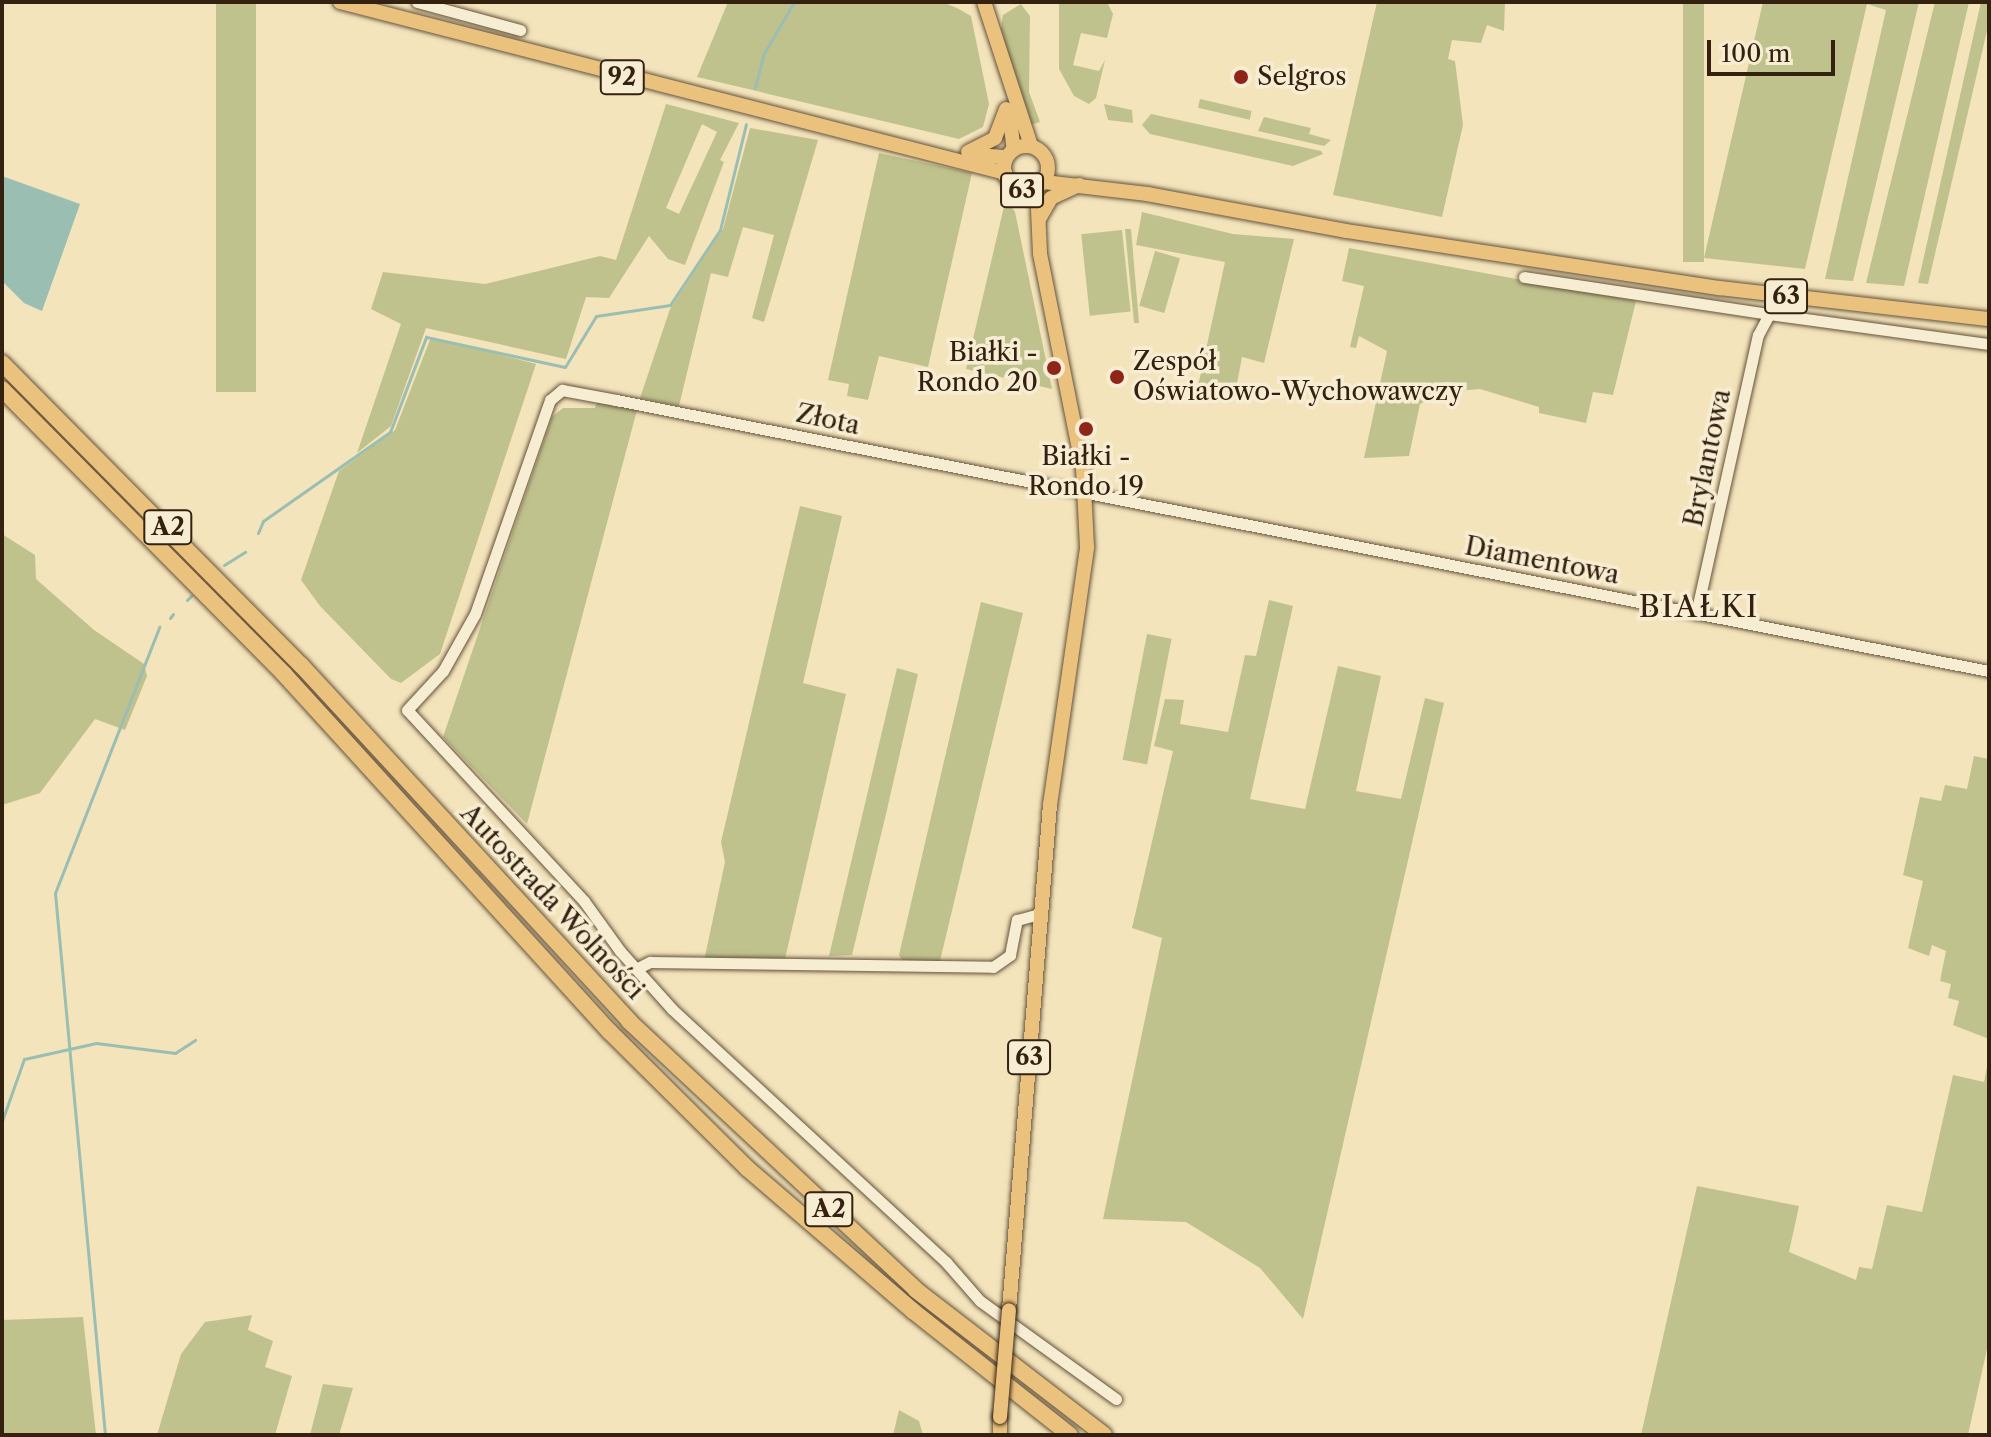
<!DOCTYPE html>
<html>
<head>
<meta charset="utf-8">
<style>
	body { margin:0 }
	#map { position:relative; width:1991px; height:1437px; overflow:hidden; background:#f3e4bb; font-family:"Libre Caslon Text",serif }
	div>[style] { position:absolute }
	.green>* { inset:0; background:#c0c28d; transform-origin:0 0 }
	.water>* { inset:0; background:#9bbeb3 }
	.stream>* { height:3px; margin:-1.5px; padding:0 1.5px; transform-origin:1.5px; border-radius:1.5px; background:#9bbeb3 }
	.roads { filter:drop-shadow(0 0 2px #64523b) drop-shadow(0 0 2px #64523b) }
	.minor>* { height:11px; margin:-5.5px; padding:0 5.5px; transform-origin:5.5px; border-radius:5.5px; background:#f7edd3 }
	.major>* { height:14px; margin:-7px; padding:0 7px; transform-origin:7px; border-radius:7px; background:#eac27e }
	.major>.ring { margin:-7px; padding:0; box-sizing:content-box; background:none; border:14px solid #eac27e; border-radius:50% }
	.highway>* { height:16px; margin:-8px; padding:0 8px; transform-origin:8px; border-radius:8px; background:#eac27e }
	.bridges { filter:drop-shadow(0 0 2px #342110) drop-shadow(0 0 2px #342110) }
	.major-bridge>* { height:14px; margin:-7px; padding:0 7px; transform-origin:7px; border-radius:7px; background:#eac27e }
	.dots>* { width:22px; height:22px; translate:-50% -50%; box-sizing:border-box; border:4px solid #f7edd3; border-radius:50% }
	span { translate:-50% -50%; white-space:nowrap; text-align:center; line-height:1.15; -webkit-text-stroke:7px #f7edd3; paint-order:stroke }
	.shield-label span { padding:2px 6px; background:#f7edd3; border:2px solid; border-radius:6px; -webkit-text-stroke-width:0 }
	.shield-label { font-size:24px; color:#342110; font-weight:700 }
	.poi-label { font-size:26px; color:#342110 }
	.left { translate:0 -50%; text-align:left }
	.right { translate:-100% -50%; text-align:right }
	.street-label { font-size:26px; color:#342110 }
	.quarter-label { font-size:30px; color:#342110; letter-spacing:2px }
	.frame { position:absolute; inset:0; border:4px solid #342110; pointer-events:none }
	.scale { position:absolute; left:1707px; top:40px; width:128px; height:36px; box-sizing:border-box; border:4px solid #342110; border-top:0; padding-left:10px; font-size:24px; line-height:28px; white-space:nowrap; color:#342110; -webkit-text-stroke:6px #f7edd3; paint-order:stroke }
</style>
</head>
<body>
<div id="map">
	<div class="green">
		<div style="left:216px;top:2px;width:40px;height:390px"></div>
		<div style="clip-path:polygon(728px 2px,942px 2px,957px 8px,971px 16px,989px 104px,983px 127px,959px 139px,697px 77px)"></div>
		<div style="clip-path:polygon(1059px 2px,1107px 2px,1113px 14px,1107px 38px,1081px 33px,1073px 65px,1099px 71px,1105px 60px,1096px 98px,1089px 104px,1074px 96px,1059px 69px)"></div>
		<div style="clip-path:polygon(1377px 2px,1505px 2px,1504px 31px,1487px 25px,1481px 43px,1452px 40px,1448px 59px,1455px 61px,1463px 125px,1442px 217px,1333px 195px)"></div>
		<div style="left:1683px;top:2px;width:21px;height:260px"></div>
		<div style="clip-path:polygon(1763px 2px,1919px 2px,1853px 281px,1825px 279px,1886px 10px,1867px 4px,1805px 269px,1704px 258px)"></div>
		<div style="clip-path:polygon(1935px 2px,1969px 2px,1904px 286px,1866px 283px)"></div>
		<div style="clip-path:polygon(1981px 2px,1989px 2px,1989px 22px,1928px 284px,1918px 283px)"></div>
		<div style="clip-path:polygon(1021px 4px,1030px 16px,1029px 92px,1040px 122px,1027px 126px,1001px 29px,1003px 15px)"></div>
		<div style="left:1200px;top:99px;width:53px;height:9px;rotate:13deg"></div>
		<div style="clip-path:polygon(evenodd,666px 104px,739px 123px,720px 160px,724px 162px,685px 265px,668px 259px,649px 236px,609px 298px,586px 297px,566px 359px,426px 328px,391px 426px,357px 453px,401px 324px,371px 309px,383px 272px,485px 284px,600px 256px,616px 260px,666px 104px,702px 124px,717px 132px,679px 214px,666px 208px,702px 124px)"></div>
		<div style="clip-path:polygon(1104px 104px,1132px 110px,1133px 123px,1108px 120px)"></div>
		<div style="clip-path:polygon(1151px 114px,1321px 151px,1323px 154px,1293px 166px,1150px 134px,1142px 125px)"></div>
		<div style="clip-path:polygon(1264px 117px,1311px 128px,1309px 134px,1331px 140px,1324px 146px,1258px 131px)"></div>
		<div style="clip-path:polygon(750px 128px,818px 140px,764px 322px,752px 318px,774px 235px,743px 227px,728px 277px,711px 273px,679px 406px,640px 398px,670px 309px,723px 229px)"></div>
		<div style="clip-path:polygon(879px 153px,972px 173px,928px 367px,879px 356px,868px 400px,847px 396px,849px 384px,828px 380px)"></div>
		<div style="clip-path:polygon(1006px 198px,1015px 212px,1052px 389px,966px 369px)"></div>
		<div style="clip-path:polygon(1142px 212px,1233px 234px,1294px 239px,1264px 363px,1242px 357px,1235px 394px,1198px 386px,1225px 262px,1136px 245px)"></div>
		<div style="clip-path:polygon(1125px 229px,1131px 229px,1139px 323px,1134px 323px)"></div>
		<div style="left:1122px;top:230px;width:82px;height:41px;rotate:84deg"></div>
		<div style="clip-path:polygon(1349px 248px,1636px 301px,1613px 395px,1593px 392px,1586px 423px,1539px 413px,1539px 407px,1480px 389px,1443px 392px,1420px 404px,1409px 456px,1364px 458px,1387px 351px,1359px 336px,1356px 348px,1350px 347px,1364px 286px,1342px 281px)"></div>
		<div style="left:1155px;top:251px;width:26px;height:57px;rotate:16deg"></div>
		<div style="clip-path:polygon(431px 337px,536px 364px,440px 654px,401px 683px,391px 679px,320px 606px,301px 580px,339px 471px,395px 430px)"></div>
		<div style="clip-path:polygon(597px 402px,637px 410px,527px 824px,443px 737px,552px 417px,563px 408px,595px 408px)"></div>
		<div style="clip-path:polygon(800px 506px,842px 516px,803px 683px,846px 694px,785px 959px,704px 961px,725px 862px,721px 842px)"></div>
		<div style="clip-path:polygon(2px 534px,35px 555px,36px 579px,94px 630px,144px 664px,147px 676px,125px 730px,95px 719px,40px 793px,2px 805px)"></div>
		<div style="clip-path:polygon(1269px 600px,1293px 606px,1250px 799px,1305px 809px,1338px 666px,1381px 676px,1356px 791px,1401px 799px,1425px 698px,1444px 703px,1303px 1319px,1260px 1268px,1186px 1222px,1103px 1219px,1162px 938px,1132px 928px,1173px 751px,1154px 746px,1165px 699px,1184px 700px,1180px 724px,1228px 732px,1245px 655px,1256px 656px)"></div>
		<div style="clip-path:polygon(981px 602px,1023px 613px,940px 961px,903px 961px,899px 955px)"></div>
		<div style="left:1147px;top:634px;width:25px;height:128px;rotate:11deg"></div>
		<div style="clip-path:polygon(897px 668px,918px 674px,886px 814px,852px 955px,829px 956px)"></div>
		<div style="clip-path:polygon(1974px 756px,1989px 759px,1989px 1039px,1953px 1025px,1959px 1001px,1948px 998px,1951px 984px,1940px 981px,1946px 951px,1932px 945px,1929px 956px,1908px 948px,1923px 881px,1903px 875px,1920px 797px,1941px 801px,1945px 785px,1967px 789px)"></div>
		<div style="clip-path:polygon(1989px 1057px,1989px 1340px,1968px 1435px,1641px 1435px,1697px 1186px,1799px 1206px,1789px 1252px,1856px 1280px,1859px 1267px,1872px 1269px,1887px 1205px,1922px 1212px,1953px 1075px,1984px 1082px)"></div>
		<div style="clip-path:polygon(252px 1315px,248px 1330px,273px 1341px,265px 1367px,292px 1376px,275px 1435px,157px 1435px,181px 1354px,205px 1322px)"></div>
		<div style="clip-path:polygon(83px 1317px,96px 1435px,2px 1435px,2px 1320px)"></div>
		<div style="clip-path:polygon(323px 1384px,353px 1388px,339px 1435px,310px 1435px)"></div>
		<div style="clip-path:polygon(899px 1410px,919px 1421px,923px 1435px,893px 1435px)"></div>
	</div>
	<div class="water">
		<div style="clip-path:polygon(2px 176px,80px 204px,42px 311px,24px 303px,2px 281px)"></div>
	</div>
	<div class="stream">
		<div style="left:755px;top:88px;width:36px;rotate:-76deg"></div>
		<div style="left:764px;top:53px;width:59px;rotate:-59.5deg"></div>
		<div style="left:258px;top:533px;width:13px;rotate:-67deg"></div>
		<div style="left:263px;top:521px;width:155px;rotate:-35deg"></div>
		<div style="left:390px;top:432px;width:102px;rotate:-69.2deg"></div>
		<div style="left:426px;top:337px;width:142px;rotate:12.2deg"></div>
		<div style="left:565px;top:367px;width:60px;rotate:-58.7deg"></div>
		<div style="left:596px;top:316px;width:75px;rotate:-8.5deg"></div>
		<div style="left:670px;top:305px;width:90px;rotate:-56.3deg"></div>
		<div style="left:720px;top:230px;width:109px;rotate:-76.2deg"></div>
		<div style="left:224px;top:565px;width:25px;rotate:-32deg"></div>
		<div style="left:187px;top:600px;width:6px;rotate:-45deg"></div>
		<div style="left:170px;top:618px;width:5px;rotate:-53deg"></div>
		<div style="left:2px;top:1121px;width:66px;rotate:-70.5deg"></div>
		<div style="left:24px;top:1059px;width:74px;rotate:-12.5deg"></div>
		<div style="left:96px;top:1043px;width:80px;rotate:7.2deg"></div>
		<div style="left:175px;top:1053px;width:24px;rotate:-33deg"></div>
		<div style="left:105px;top:1435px;width:544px;rotate:-95.27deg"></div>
		<div style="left:55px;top:893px;width:286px;rotate:-68.6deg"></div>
	</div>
	<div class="roads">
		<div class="minor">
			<div style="left:417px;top:2px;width:107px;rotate:15.2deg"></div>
			<div style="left:1524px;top:277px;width:248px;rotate:8.6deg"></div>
			<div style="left:1696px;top:614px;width:286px;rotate:-77.5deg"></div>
			<div style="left:1758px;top:335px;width:24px;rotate:-62deg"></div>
			<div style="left:1769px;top:314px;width:222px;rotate:7.8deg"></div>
			<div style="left:636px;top:969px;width:16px;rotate:-27deg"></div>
			<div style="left:650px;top:962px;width:343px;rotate:0.8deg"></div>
			<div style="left:993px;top:967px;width:21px;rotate:-35deg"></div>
			<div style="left:1010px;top:955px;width:36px;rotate:-79deg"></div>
			<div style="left:1017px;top:920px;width:24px;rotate:-15deg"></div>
			<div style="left:1116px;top:1399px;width:168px;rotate:-144.2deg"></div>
			<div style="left:980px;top:1301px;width:52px;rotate:-131.1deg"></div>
			<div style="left:946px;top:1262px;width:373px;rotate:-137.3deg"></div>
			<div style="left:672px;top:1009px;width:78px;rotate:-131.9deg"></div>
			<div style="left:620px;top:951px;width:62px;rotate:-125.8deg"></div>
			<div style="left:584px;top:901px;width:260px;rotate:-132.8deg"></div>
			<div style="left:407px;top:710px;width:53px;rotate:-47.3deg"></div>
			<div style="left:443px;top:671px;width:65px;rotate:-60.7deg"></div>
			<div style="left:475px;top:614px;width:227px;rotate:-70.7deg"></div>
			<div style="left:550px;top:400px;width:16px;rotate:-40deg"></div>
			<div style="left:562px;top:390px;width:55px;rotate:10.5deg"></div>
			<div style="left:616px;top:400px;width:1399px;rotate:11.17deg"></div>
		</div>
		<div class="major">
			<div style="left:340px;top:2px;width:687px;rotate:14.42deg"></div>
			<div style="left:984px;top:2px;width:151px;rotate:71.9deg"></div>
			<div style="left:1009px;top:111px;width:39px;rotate:83deg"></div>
			<div class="ring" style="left:1004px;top:146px;width:30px;height:30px"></div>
			<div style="left:968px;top:152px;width:30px;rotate:-27deg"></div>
			<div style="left:995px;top:138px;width:31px;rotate:-69deg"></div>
			<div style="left:976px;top:155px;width:31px;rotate:4deg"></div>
			<div style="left:1044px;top:182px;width:104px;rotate:6.6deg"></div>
			<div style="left:1147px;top:194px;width:202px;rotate:10.5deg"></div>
			<div style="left:1346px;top:231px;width:378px;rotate:8.7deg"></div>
			<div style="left:1720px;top:288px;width:271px;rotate:6.6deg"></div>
			<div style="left:1039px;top:219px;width:24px;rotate:-60deg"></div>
			<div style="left:1051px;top:198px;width:31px;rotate:-25deg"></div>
			<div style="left:1009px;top:1310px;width:507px;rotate:-85.36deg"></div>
			<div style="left:1050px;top:805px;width:261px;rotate:-81.8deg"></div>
			<div style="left:1087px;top:547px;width:78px;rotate:-92.9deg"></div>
			<div style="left:1083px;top:469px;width:220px;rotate:-101.3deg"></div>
			<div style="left:1040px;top:253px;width:66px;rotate:-92.6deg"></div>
			<div style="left:1000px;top:1435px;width:18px;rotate:-90deg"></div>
		</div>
		<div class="highway">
			<div style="left:2px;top:363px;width:425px;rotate:45.3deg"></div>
			<div style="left:301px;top:665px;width:484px;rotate:47.3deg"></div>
			<div style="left:629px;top:1021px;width:393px;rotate:43.1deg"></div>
			<div style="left:916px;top:1290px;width:237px;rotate:37.6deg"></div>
			<div style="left:2px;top:389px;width:401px;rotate:45.3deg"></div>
			<div style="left:284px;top:674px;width:484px;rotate:47.7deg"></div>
			<div style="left:610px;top:1032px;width:194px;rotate:44.8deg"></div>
			<div style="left:748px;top:1169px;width:218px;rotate:40.7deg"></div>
			<div style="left:913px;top:1311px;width:200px;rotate:38.3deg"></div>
		</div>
	</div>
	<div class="bridges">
		<div class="major-bridge">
			<div style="left:1000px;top:1417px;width:107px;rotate:-85.2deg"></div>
		</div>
	</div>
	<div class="dots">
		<div style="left:1241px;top:77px;background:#8f2418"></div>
		<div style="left:1054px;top:368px;background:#8f2418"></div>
		<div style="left:1117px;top:377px;background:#8f2418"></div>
		<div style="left:1086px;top:429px;background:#8f2418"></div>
	</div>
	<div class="shield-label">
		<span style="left:622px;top:77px">92</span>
		<span style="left:1022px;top:190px">63</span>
		<span style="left:1786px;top:296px">63</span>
		<span style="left:168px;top:527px">A2</span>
		<span style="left:1029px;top:1057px">63</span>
		<span style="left:829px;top:1209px">A2</span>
	</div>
	<div class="poi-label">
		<span class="left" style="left:1257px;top:77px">Selgros</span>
		<span class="right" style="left:1038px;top:368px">Białki -<br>Rondo 20</span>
		<span class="left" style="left:1133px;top:377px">Zespół<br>Oświatowo-Wychowawczy</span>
		<span style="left:1086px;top:472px">Białki -<br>Rondo 19</span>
	</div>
	<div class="street-label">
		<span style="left:828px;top:420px;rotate:12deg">Złota</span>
		<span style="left:1708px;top:458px;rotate:-78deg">Brylantowa</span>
		<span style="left:1542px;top:561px;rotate:11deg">Diamentowa</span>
		<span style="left:552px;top:902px;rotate:47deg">Autostrada Wolności</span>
	</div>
	<div class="quarter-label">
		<span style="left:1699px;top:607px">BIAŁKI</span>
	</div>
	<div class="frame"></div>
	<div class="scale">100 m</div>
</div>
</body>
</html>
